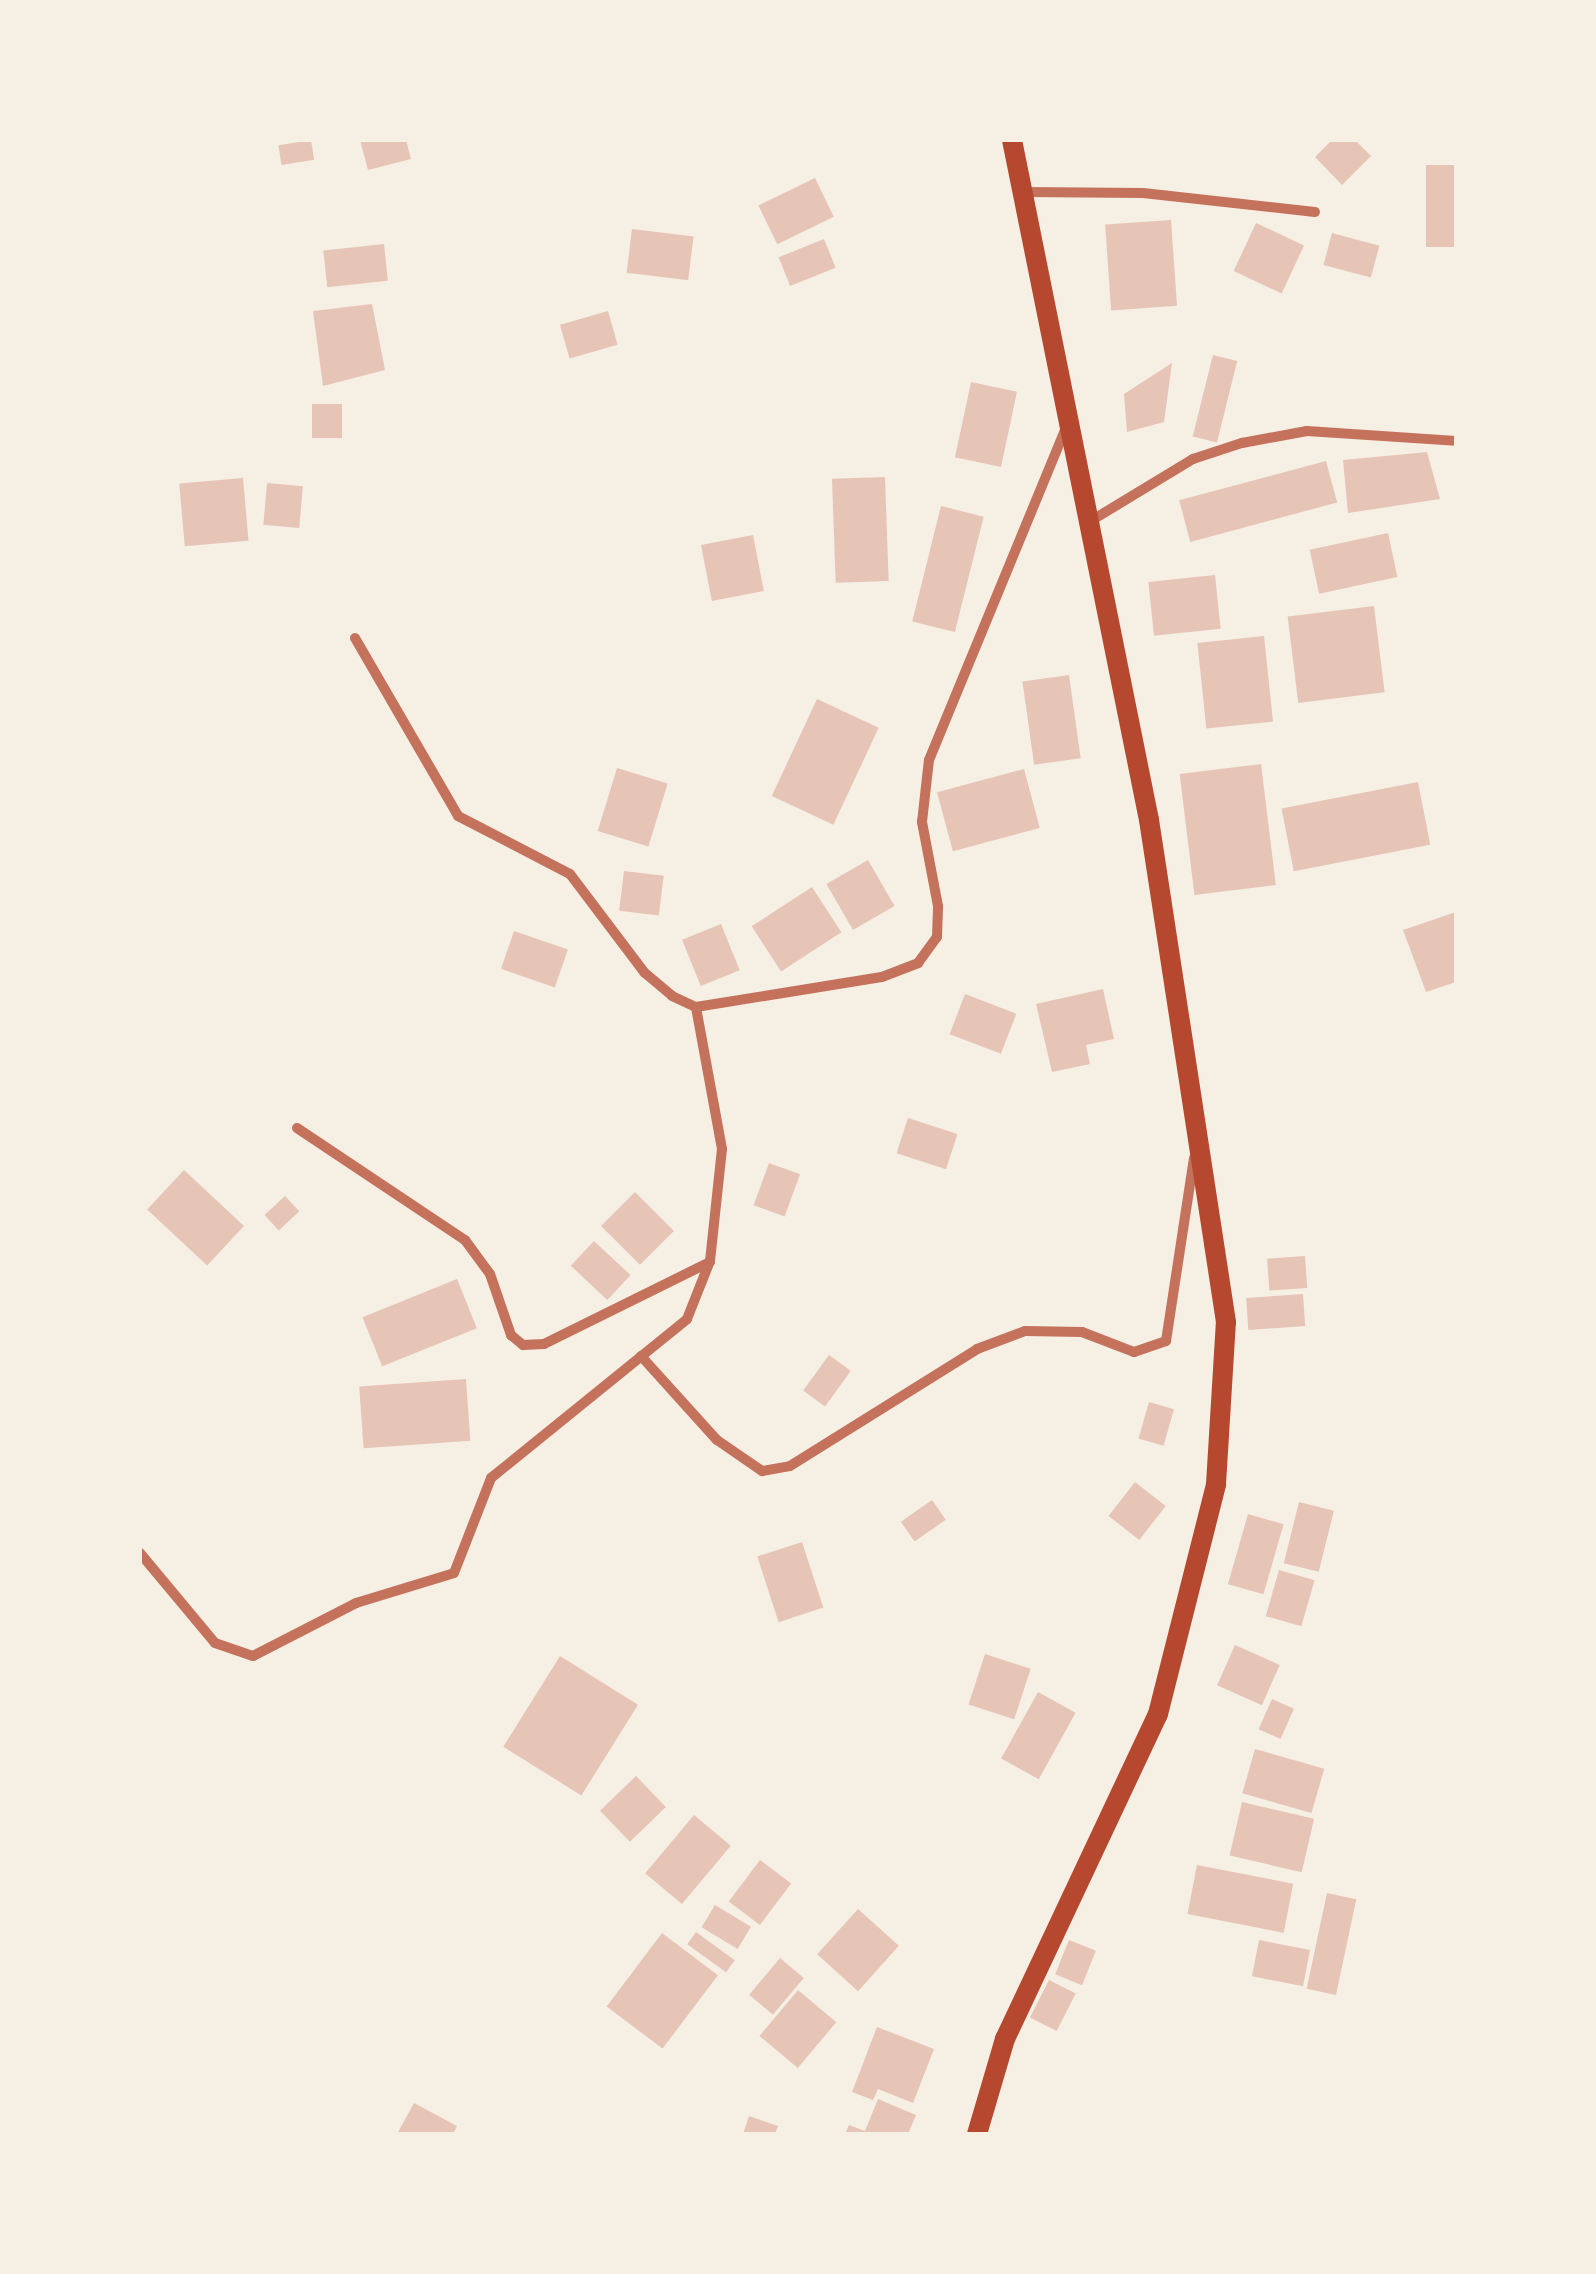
<!DOCTYPE html>
<html>
<head>
<meta charset="utf-8">
<style>
	body { margin:0 }
	#map { position:relative; width:1596px; height:2274px; overflow:hidden; background:#f6efe4; font-family:"DM Sans",sans-serif }
	div>[style] { position:absolute }
	.building>* { inset:0; background:#e6c5b7; transform-origin:0 0 }
	.minor>* { height:10px; margin:-5px; padding:0 5px; transform-origin:5px; border-radius:5px; background:#c5725c }
	.secondary>* { height:20px; margin:-10px; padding:0 10px; transform-origin:10px; border-radius:10px; background:#b5482f }
	span { translate:-50% -50%; white-space:nowrap; text-align:center; line-height:1.15; -webkit-text-stroke:10px #f6efe4; paint-order:stroke }
	.frame { position:absolute; inset:0; border:142px solid #f6efe4; pointer-events:none }
</style>
</head>
<body>
<div id="map">
	<div class="building">
		<div style="left:311px;top:140px;width:20px;height:33px;rotate:81deg"></div>
		<div style="clip-path:polygon(360px 140px,406px 140px,411px 159px,368px 170px)"></div>
		<div style="clip-path:polygon(1332px 140px,1355px 140px,1371px 156px,1342px 185px,1315px 157px)"></div>
		<div style="left:1456px;top:165px;width:82px;height:30px;rotate:90deg"></div>
		<div style="left:815px;top:178px;width:43px;height:63px;rotate:64deg"></div>
		<div style="left:1171px;top:220px;width:86px;height:66px;rotate:86deg"></div>
		<div style="left:1256px;top:223px;width:53px;height:53px;rotate:25deg"></div>
		<div style="left:632px;top:229px;width:62px;height:44px;rotate:7deg"></div>
		<div style="left:1332px;top:233px;width:49px;height:33px;rotate:15deg"></div>
		<div style="left:824px;top:239px;width:31px;height:49px;rotate:68deg"></div>
		<div style="left:384px;top:244px;width:37px;height:61px;rotate:84deg"></div>
		<div style="clip-path:polygon(372px 304px,385px 370px,323px 386px,313px 311px)"></div>
		<div style="left:608px;top:311px;width:35px;height:50px;rotate:74deg"></div>
		<div style="left:1213px;top:355px;width:25px;height:84px;rotate:14deg"></div>
		<div style="clip-path:polygon(1172px 363px,1164px 422px,1127px 432px,1124px 394px)"></div>
		<div style="left:971px;top:382px;width:47px;height:77px;rotate:12deg"></div>
		<div style="left:312px;top:404px;width:30px;height:34px"></div>
		<div style="clip-path:polygon(1427px 452px,1440px 499px,1348px 513px,1343px 460px)"></div>
		<div style="left:1326px;top:461px;width:43px;height:152px;rotate:75deg"></div>
		<div style="left:885px;top:477px;width:104px;height:53px;rotate:88deg"></div>
		<div style="left:243px;top:478px;width:63px;height:64px;rotate:85deg"></div>
		<div style="left:267px;top:483px;width:36px;height:42px;rotate:5deg"></div>
		<div style="left:941px;top:506px;width:44px;height:119px;rotate:14deg"></div>
		<div style="left:1388px;top:533px;width:45px;height:80px;rotate:78deg"></div>
		<div style="left:753px;top:535px;width:57px;height:53px;rotate:79deg"></div>
		<div style="left:1215px;top:575px;width:54px;height:67px;rotate:84deg"></div>
		<div style="left:1374px;top:606px;width:87px;height:87px;rotate:83deg"></div>
		<div style="left:1264px;top:636px;width:86px;height:67px;rotate:84deg"></div>
		<div style="left:1069px;top:675px;width:84px;height:47px;rotate:82deg"></div>
		<div style="left:817px;top:699px;width:68px;height:107px;rotate:25deg"></div>
		<div style="left:1261px;top:764px;width:122px;height:82px;rotate:83deg"></div>
		<div style="left:617px;top:768px;width:53px;height:66px;rotate:17deg"></div>
		<div style="left:1024px;top:769px;width:61px;height:90px;rotate:75deg"></div>
		<div style="left:1418px;top:782px;width:64px;height:139px;rotate:79deg"></div>
		<div style="left:868px;top:860px;width:53px;height:48px;rotate:60deg"></div>
		<div style="left:624px;top:871px;width:40px;height:40px;rotate:7deg"></div>
		<div style="left:812px;top:887px;width:54px;height:72px;rotate:57deg"></div>
		<div style="clip-path:polygon(1456px 912px,1456px 982px,1426px 992px,1403px 930px)"></div>
		<div style="left:721px;top:924px;width:50px;height:42px;rotate:68deg"></div>
		<div style="left:514px;top:931px;width:57px;height:40px;rotate:19deg"></div>
		<div style="clip-path:polygon(1103px 989px,1114px 1039px,1086px 1045px,1090px 1064px,1052px 1072px,1036px 1004px)"></div>
		<div style="left:965px;top:994px;width:55px;height:43px;rotate:21deg"></div>
		<div style="left:908px;top:1118px;width:52px;height:37px;rotate:18deg"></div>
		<div style="left:769px;top:1163px;width:33px;height:45px;rotate:20deg"></div>
		<div style="left:184px;top:1170px;width:82px;height:54px;rotate:43deg"></div>
		<div style="left:635px;top:1192px;width:55px;height:48px;rotate:45deg"></div>
		<div style="left:285px;top:1196px;width:21px;height:28px;rotate:47deg"></div>
		<div style="left:594px;top:1241px;width:50px;height:34px;rotate:43deg"></div>
		<div style="left:1305px;top:1256px;width:32px;height:38px;rotate:86deg"></div>
		<div style="left:457px;top:1279px;width:53px;height:102px;rotate:68deg"></div>
		<div style="left:1303px;top:1294px;width:32px;height:57px;rotate:86deg"></div>
		<div style="left:829px;top:1355px;width:27px;height:44px;rotate:36deg"></div>
		<div style="left:466px;top:1379px;width:62px;height:107px;rotate:86deg"></div>
		<div style="left:1149px;top:1402px;width:26px;height:38px;rotate:16deg"></div>
		<div style="left:1135px;top:1482px;width:39px;height:43px;rotate:38deg"></div>
		<div style="left:932px;top:1500px;width:24px;height:38px;rotate:55deg"></div>
		<div style="left:1299px;top:1502px;width:36px;height:63px;rotate:14deg"></div>
		<div style="left:1248px;top:1514px;width:37px;height:73px;rotate:16deg"></div>
		<div style="left:802px;top:1542px;width:69px;height:47px;rotate:72deg"></div>
		<div style="left:1279px;top:1570px;width:37px;height:48px;rotate:16deg"></div>
		<div style="left:1235px;top:1645px;width:49px;height:44px;rotate:24deg"></div>
		<div style="left:985px;top:1654px;width:48px;height:53px;rotate:18deg"></div>
		<div style="left:560px;top:1656px;width:92px;height:107px;rotate:32deg"></div>
		<div style="left:1038px;top:1692px;width:43px;height:76px;rotate:29deg"></div>
		<div style="left:1272px;top:1699px;width:24px;height:33px;rotate:24deg"></div>
		<div style="left:1255px;top:1749px;width:72px;height:46px;rotate:16deg"></div>
		<div style="left:636px;top:1776px;width:43px;height:50px;rotate:46deg"></div>
		<div style="left:1242px;top:1802px;width:74px;height:55px;rotate:13deg"></div>
		<div style="left:694px;top:1815px;width:48px;height:76px;rotate:40deg"></div>
		<div style="left:760px;top:1860px;width:39px;height:52px;rotate:37deg"></div>
		<div style="left:1197px;top:1865px;width:98px;height:50px;rotate:11deg"></div>
		<div style="left:1327px;top:1893px;width:30px;height:98px;rotate:12deg"></div>
		<div style="left:715px;top:1905px;width:42px;height:26px;rotate:31deg"></div>
		<div style="left:858px;top:1909px;width:55px;height:61px;rotate:42deg"></div>
		<div style="left:696px;top:1932px;width:48px;height:15px;rotate:36deg"></div>
		<div style="left:662px;top:1933px;width:70px;height:92px;rotate:37deg"></div>
		<div style="left:1069px;top:1940px;width:29px;height:37px;rotate:22deg"></div>
		<div style="left:1259px;top:1940px;width:52px;height:37px;rotate:11deg"></div>
		<div style="left:780px;top:1958px;width:31px;height:48px;rotate:40deg"></div>
		<div style="left:1049px;top:1980px;width:30px;height:42px;rotate:27deg"></div>
		<div style="left:798px;top:1990px;width:50px;height:60px;rotate:40deg"></div>
		<div style="clip-path:polygon(877px 2027px,934px 2049px,913px 2103px,878px 2089px,873px 2100px,852px 2092px)"></div>
		<div style="clip-path:polygon(878px 2099px,916px 2115px,908px 2134px,845px 2134px,849px 2125px,865px 2131px)"></div>
		<div style="clip-path:polygon(414px 2103px,457px 2126px,453px 2134px,397px 2134px)"></div>
		<div style="clip-path:polygon(749px 2116px,778px 2126px,775px 2134px,743px 2134px)"></div>
	</div>
	<div class="minor">
		<div style="left:1024px;top:192px;width:119px;rotate:0.5deg"></div>
		<div style="left:1143px;top:193px;width:173px;rotate:6.3deg"></div>
		<div style="left:1089px;top:522px;width:122px;rotate:-31.2deg"></div>
		<div style="left:1193px;top:459px;width:52px;rotate:-18.1deg"></div>
		<div style="left:1242px;top:443px;width:66px;rotate:-10.5deg"></div>
		<div style="left:1307px;top:431px;width:149px;rotate:3.8deg"></div>
		<div style="left:355px;top:638px;width:206px;rotate:59.9deg"></div>
		<div style="left:458px;top:816px;width:126px;rotate:27.4deg"></div>
		<div style="left:570px;top:874px;width:124px;rotate:52.9deg"></div>
		<div style="left:645px;top:973px;width:35px;rotate:40deg"></div>
		<div style="left:672px;top:996px;width:26px;rotate:25deg"></div>
		<div style="left:696px;top:1007px;width:188px;rotate:-9.2deg"></div>
		<div style="left:882px;top:977px;width:39px;rotate:-21deg"></div>
		<div style="left:918px;top:963px;width:32px;rotate:-54deg"></div>
		<div style="left:937px;top:937px;width:31px;rotate:-88deg"></div>
		<div style="left:938px;top:906px;width:86px;rotate:-100.8deg"></div>
		<div style="left:922px;top:822px;width:62px;rotate:-83.6deg"></div>
		<div style="left:929px;top:760px;width:360px;rotate:-67.6deg"></div>
		<div style="left:297px;top:1128px;width:202px;rotate:33.7deg"></div>
		<div style="left:465px;top:1240px;width:42px;rotate:53.7deg"></div>
		<div style="left:490px;top:1274px;width:65px;rotate:71deg"></div>
		<div style="left:511px;top:1335px;width:16px;rotate:40deg"></div>
		<div style="left:523px;top:1345px;width:21px;rotate:-3deg"></div>
		<div style="left:544px;top:1344px;width:185px;rotate:-26.3deg"></div>
		<div style="left:641px;top:1356px;width:113px;rotate:47.9deg"></div>
		<div style="left:717px;top:1440px;width:55px;rotate:34.6deg"></div>
		<div style="left:762px;top:1471px;width:28px;rotate:-10deg"></div>
		<div style="left:790px;top:1466px;width:221px;rotate:-32deg"></div>
		<div style="left:977px;top:1349px;width:51px;rotate:-20.6deg"></div>
		<div style="left:1025px;top:1331px;width:57px;rotate:1deg"></div>
		<div style="left:1082px;top:1332px;width:56px;rotate:21deg"></div>
		<div style="left:1134px;top:1352px;width:34px;rotate:-19deg"></div>
		<div style="left:1166px;top:1341px;width:185px;rotate:-81.3deg"></div>
		<div style="left:140px;top:1553px;width:117px;rotate:50.2deg"></div>
		<div style="left:215px;top:1643px;width:40px;rotate:18.9deg"></div>
		<div style="left:253px;top:1656px;width:116px;rotate:-27.2deg"></div>
		<div style="left:356px;top:1603px;width:102px;rotate:-17deg"></div>
		<div style="left:454px;top:1573px;width:102px;rotate:-68.7deg"></div>
		<div style="left:491px;top:1478px;width:252px;rotate:-39deg"></div>
		<div style="left:687px;top:1319px;width:62px;rotate:-68.4deg"></div>
		<div style="left:710px;top:1261px;width:113px;rotate:-83.9deg"></div>
		<div style="left:722px;top:1149px;width:144px;rotate:-100.4deg"></div>
	</div>
	<div class="secondary">
		<div style="left:977px;top:2134px;width:99px;rotate:-73.6deg"></div>
		<div style="left:1005px;top:2039px;width:359px;rotate:-64.8deg"></div>
		<div style="left:1158px;top:1714px;width:237px;rotate:-75.8deg"></div>
		<div style="left:1216px;top:1484px;width:162px;rotate:-86.5deg"></div>
		<div style="left:1226px;top:1322px;width:508px;rotate:-98.72deg"></div>
		<div style="left:1149px;top:820px;width:694px;rotate:-101.39deg"></div>
	</div>
	<div class="frame"></div>
</div>
</body>
</html>
